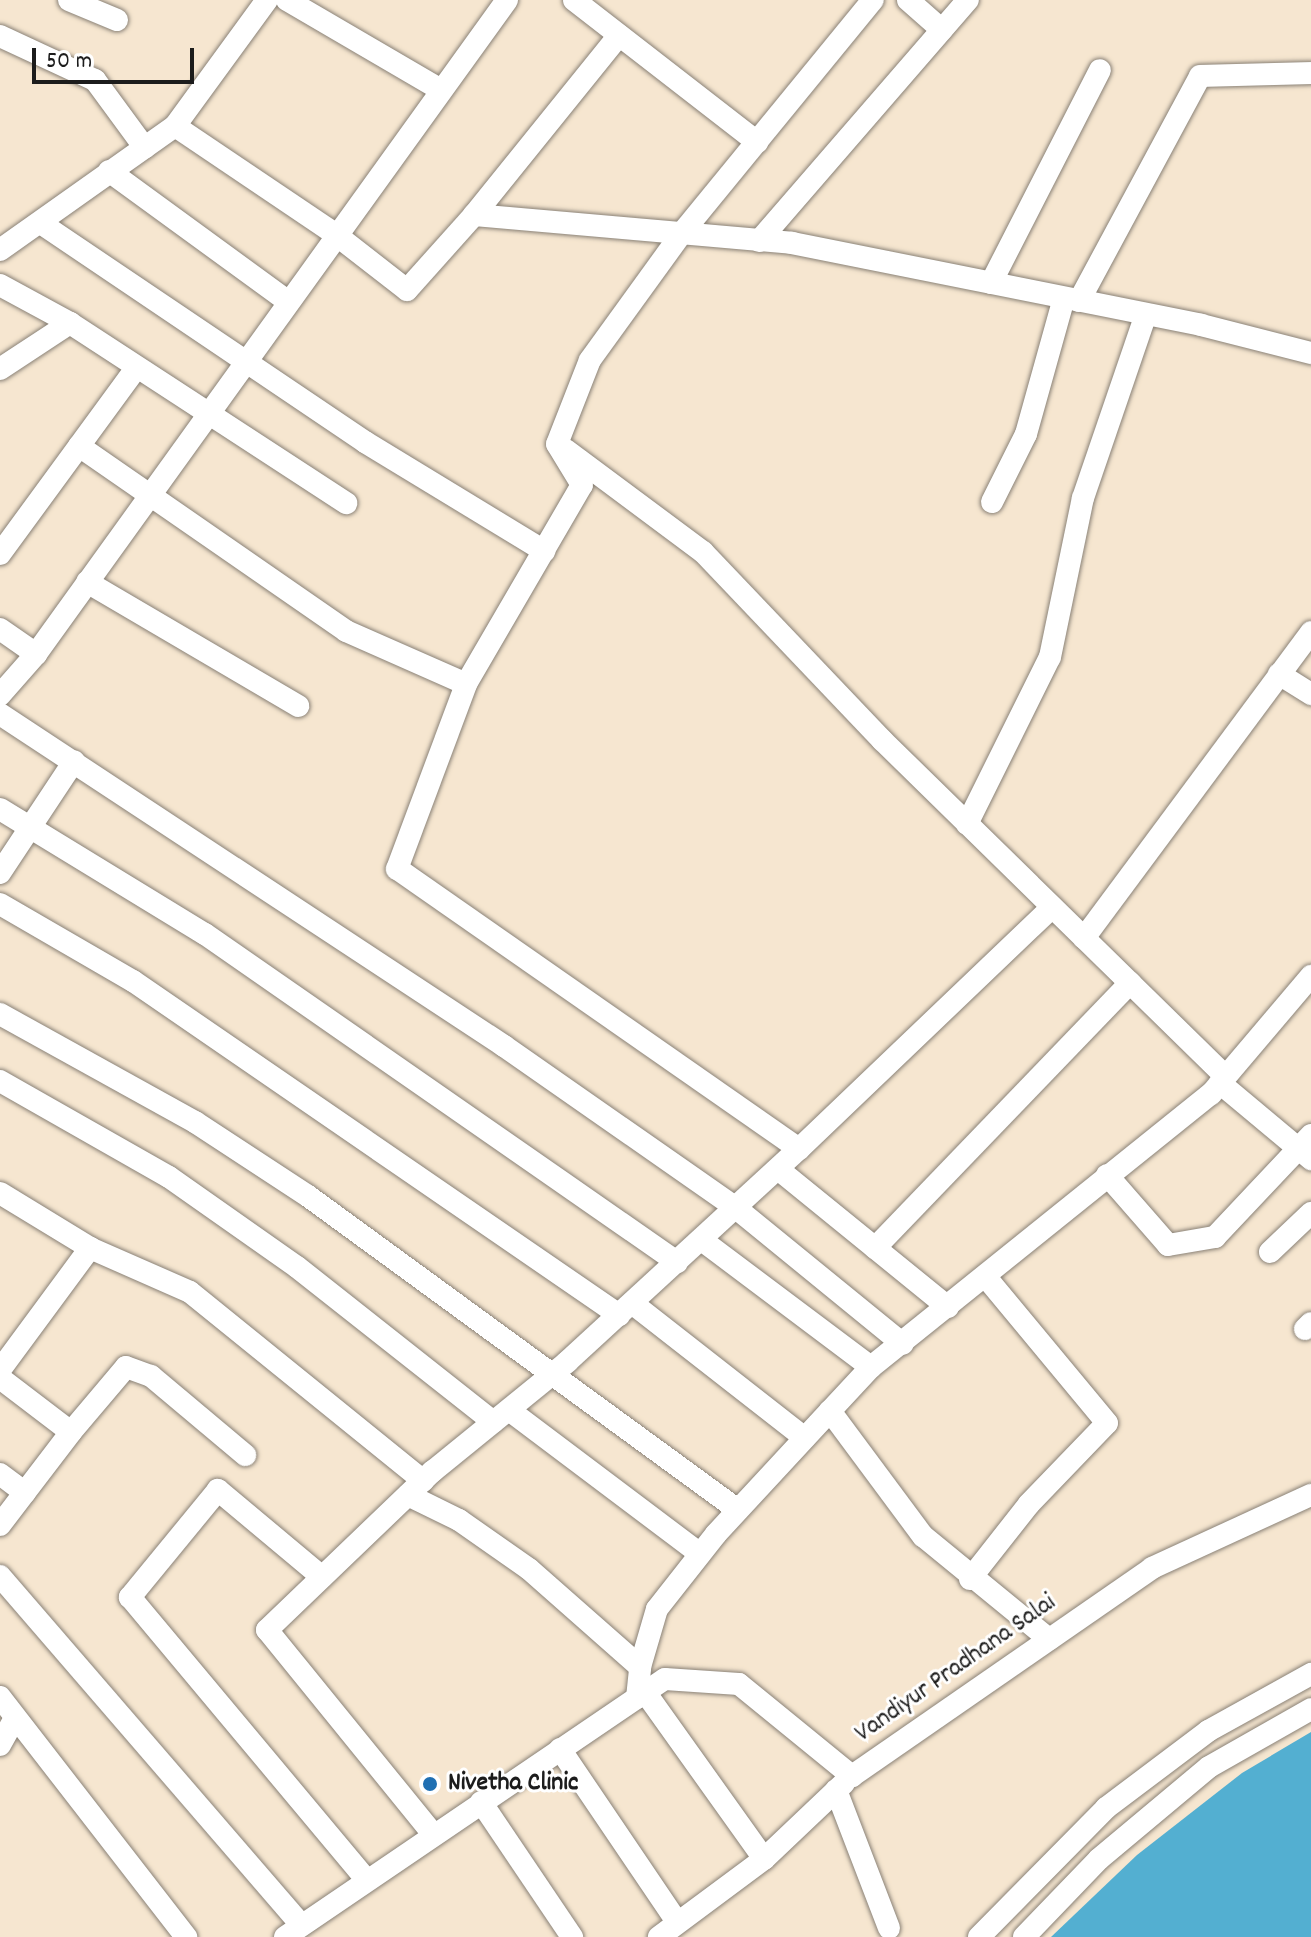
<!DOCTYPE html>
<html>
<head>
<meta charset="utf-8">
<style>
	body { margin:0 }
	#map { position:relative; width:1311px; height:1937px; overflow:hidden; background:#f6e6d0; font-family:Dekko,sans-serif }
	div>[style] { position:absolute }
	.water>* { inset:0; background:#53afd1 }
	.roads { filter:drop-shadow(0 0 2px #898176) drop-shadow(0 0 2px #898176) }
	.minor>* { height:22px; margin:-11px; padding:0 11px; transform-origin:11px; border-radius:11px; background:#fff }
	.dots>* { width:22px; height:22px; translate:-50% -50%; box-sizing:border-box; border:4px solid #fff; border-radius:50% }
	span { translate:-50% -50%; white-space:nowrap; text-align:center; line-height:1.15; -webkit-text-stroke:6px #fff; paint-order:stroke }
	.street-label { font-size:26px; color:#1c1c1c }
	.poi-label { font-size:26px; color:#1c1c1c; font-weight:700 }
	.left { translate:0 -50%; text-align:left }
	.scale { position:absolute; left:32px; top:48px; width:162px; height:36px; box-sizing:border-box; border:4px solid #1c1c1c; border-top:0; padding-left:10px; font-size:24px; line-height:28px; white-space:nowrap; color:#1c1c1c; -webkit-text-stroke:6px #fff; paint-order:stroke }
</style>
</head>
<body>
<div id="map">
	<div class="water">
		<div style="clip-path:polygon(1311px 1732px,1311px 1937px,1051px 1937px,1137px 1855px,1242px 1773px)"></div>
	</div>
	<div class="roads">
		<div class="minor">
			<div style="left:69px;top:0;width:52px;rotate:22.6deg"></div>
			<div style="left:287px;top:0;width:178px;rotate:30.3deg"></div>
			<div style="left:574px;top:0;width:232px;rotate:37.8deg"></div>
			<div style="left:908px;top:0;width:45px;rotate:41.4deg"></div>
			<div style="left:0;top:36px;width:105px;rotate:24.9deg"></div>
			<div style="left:95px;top:80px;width:84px;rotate:53.7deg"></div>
			<div style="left:175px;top:126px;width:156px;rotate:-53.9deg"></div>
			<div style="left:109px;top:171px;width:220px;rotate:36.1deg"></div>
			<div style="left:474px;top:215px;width:231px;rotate:-51.1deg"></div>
			<div style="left:42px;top:224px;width:390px;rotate:34deg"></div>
			<div style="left:365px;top:442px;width:210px;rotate:31.3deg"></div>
			<div style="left:759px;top:241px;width:319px;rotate:-49.1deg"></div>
			<div style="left:0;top:250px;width:214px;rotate:-35.3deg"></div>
			<div style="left:175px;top:126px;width:193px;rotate:34deg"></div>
			<div style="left:335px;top:234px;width:91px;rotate:37.9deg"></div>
			<div style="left:407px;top:290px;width:101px;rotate:-48.2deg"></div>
			<div style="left:474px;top:215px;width:319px;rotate:5deg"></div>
			<div style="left:792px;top:243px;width:417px;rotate:11.3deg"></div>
			<div style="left:1201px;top:325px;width:114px;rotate:14.3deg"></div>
			<div style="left:991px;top:283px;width:239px;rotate:-62.9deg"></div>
			<div style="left:0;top:285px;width:80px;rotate:28.5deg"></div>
			<div style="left:70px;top:323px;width:330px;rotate:33.1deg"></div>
			<div style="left:1079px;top:301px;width:255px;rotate:-61.7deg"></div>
			<div style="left:1200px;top:76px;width:111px;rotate:-1.5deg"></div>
			<div style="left:0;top:369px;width:84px;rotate:-33.3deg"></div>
			<div style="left:79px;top:446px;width:325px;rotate:34.7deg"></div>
			<div style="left:346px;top:631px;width:131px;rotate:23.8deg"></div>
			<div style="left:566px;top:450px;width:171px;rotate:36.7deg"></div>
			<div style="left:703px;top:552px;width:260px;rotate:46.4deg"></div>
			<div style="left:882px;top:740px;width:480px;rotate:44.4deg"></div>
			<div style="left:992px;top:502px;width:76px;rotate:-63.4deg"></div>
			<div style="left:1026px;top:434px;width:141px;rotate:-74.4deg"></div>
			<div style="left:0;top:554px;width:230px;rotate:-53.8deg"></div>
			<div style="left:87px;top:582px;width:245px;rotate:30.4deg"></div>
			<div style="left:0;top:629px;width:44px;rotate:34.8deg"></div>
			<div style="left:1279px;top:674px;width:38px;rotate:32deg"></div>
			<div style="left:0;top:695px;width:55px;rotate:-48.7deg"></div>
			<div style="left:36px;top:654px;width:806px;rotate:-54.24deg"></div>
			<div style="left:0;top:714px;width:604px;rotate:33.37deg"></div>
			<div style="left:504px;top:1046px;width:283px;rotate:34.9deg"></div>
			<div style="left:736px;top:1208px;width:215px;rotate:39.2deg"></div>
			<div style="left:0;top:809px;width:240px;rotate:31.4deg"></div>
			<div style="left:205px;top:934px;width:575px;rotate:34.8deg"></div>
			<div style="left:967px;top:824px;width:186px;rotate:-63.6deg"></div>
			<div style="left:1050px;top:657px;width:162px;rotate:-78.3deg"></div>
			<div style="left:1083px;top:498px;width:194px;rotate:-71.1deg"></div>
			<div style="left:0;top:873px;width:134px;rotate:-56.5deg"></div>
			<div style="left:0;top:904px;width:154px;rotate:30.1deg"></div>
			<div style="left:133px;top:981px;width:590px;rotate:34.5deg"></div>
			<div style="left:1084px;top:938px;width:381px;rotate:-53.4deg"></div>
			<div style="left:0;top:1014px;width:223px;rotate:29deg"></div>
			<div style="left:195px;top:1122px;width:135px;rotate:33.2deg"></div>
			<div style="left:308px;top:1196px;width:532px;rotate:36.14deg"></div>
			<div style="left:0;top:1081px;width:194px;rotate:29.6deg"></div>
			<div style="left:169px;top:1177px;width:156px;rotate:35.1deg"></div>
			<div style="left:297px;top:1267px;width:250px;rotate:38.3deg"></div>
			<div style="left:1220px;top:1083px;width:119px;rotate:39.9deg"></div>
			<div style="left:799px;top:1149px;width:350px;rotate:-43.7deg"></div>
			<div style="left:778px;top:1169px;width:219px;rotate:39.1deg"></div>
			<div style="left:1107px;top:1175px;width:93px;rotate:48.9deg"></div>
			<div style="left:1168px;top:1245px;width:48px;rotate:-9.7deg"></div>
			<div style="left:1215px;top:1237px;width:140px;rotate:-46.7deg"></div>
			<div style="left:0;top:1193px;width:105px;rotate:31.4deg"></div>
			<div style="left:90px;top:1248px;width:109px;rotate:23.7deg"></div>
			<div style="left:190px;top:1292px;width:300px;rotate:39deg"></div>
			<div style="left:703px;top:1241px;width:210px;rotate:36.9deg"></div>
			<div style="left:875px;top:1248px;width:368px;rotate:-46.1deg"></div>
			<div style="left:1270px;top:1252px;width:57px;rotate:-43.6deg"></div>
			<div style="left:632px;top:1303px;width:219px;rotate:38deg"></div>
			<div style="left:1305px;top:1329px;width:8px;rotate:-45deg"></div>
			<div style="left:0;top:1370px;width:152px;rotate:-53.6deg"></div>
			<div style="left:0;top:1378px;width:89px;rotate:37.3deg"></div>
			<div style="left:71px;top:1432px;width:117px;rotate:127.4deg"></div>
			<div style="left:509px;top:1410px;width:239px;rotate:37deg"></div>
			<div style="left:830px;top:1411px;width:156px;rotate:53.4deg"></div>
			<div style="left:923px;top:1536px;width:163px;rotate:39.3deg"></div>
			<div style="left:71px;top:1432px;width:85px;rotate:-49.8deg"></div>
			<div style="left:126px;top:1367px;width:27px;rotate:20deg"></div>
			<div style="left:151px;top:1376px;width:123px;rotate:40deg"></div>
			<div style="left:0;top:1474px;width:31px;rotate:37deg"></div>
			<div style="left:408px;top:1495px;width:57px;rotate:26.1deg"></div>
			<div style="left:459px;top:1520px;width:85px;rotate:35deg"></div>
			<div style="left:529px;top:1569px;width:148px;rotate:41.4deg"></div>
			<div style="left:0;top:1576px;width:461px;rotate:49.2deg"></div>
			<div style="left:322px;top:1577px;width:136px;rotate:-140.1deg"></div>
			<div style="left:218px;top:1490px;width:139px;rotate:129.4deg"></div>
			<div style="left:130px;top:1597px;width:368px;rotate:50.1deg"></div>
			<div style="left:970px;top:1579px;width:95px;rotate:-51.8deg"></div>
			<div style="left:1029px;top:1504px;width:112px;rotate:-46.1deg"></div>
			<div style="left:1107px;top:1423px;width:191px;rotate:-129.7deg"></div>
			<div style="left:645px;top:1692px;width:205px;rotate:54.5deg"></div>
			<div style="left:764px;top:1859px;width:131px;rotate:143.4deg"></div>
			<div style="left:0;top:1697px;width:304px;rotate:52.2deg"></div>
			<div style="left:637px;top:1698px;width:31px;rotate:-84deg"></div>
			<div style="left:640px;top:1667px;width:60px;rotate:-73.7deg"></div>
			<div style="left:657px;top:1609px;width:95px;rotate:-51.8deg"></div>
			<div style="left:716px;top:1534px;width:168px;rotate:-47.2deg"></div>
			<div style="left:830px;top:1411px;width:60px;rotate:-47deg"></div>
			<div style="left:871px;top:1367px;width:436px;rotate:-38.8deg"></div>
			<div style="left:1211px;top:1094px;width:155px;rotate:-49.7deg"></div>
			<div style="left:0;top:1745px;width:31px;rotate:-61deg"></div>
			<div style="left:560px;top:1749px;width:209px;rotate:55.9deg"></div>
			<div style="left:836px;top:1790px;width:148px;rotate:69deg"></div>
			<div style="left:481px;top:1802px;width:163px;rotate:56deg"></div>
			<div style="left:433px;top:1834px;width:263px;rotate:-129.1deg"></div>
			<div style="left:267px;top:1630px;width:230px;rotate:-43.8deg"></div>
			<div style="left:433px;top:1471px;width:173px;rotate:-39.1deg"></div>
			<div style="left:567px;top:1362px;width:315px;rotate:-42.6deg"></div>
			<div style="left:799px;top:1149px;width:490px;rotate:-145.1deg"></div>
			<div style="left:397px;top:869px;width:197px;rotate:-69.5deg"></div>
			<div style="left:466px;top:684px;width:230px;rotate:-59.8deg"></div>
			<div style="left:582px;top:485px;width:48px;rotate:-121.4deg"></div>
			<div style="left:557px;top:444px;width:90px;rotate:-68.6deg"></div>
			<div style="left:590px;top:360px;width:157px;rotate:-54.1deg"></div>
			<div style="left:682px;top:233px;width:301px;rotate:-50.7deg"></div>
			<div style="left:764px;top:1859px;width:110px;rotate:-43.5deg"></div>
			<div style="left:285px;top:1937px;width:459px;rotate:-34.2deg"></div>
			<div style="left:665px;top:1679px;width:74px;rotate:3.9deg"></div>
			<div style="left:739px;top:1684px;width:146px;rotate:39.2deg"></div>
			<div style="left:852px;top:1776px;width:365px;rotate:-34.7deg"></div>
			<div style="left:1152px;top:1568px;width:175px;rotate:-24.7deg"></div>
			<div style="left:979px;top:1937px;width:181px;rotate:-45.4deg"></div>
			<div style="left:1106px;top:1808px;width:128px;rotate:-37deg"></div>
			<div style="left:1208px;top:1731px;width:118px;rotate:-29deg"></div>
			<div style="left:1024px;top:1937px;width:108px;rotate:-46.1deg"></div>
			<div style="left:1099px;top:1859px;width:143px;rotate:-39.9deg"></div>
			<div style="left:1209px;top:1767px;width:117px;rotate:-29.6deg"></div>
		</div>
	</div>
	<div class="dots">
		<div style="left:430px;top:1784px;background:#1f6fb2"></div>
	</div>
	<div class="street-label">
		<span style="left:956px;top:1669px;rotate:-35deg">Vandiyur Pradhana Salai</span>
	</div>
	<div class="poi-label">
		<span class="left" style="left:448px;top:1784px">Nivetha Clinic</span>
	</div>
	<div class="scale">50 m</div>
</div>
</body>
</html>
